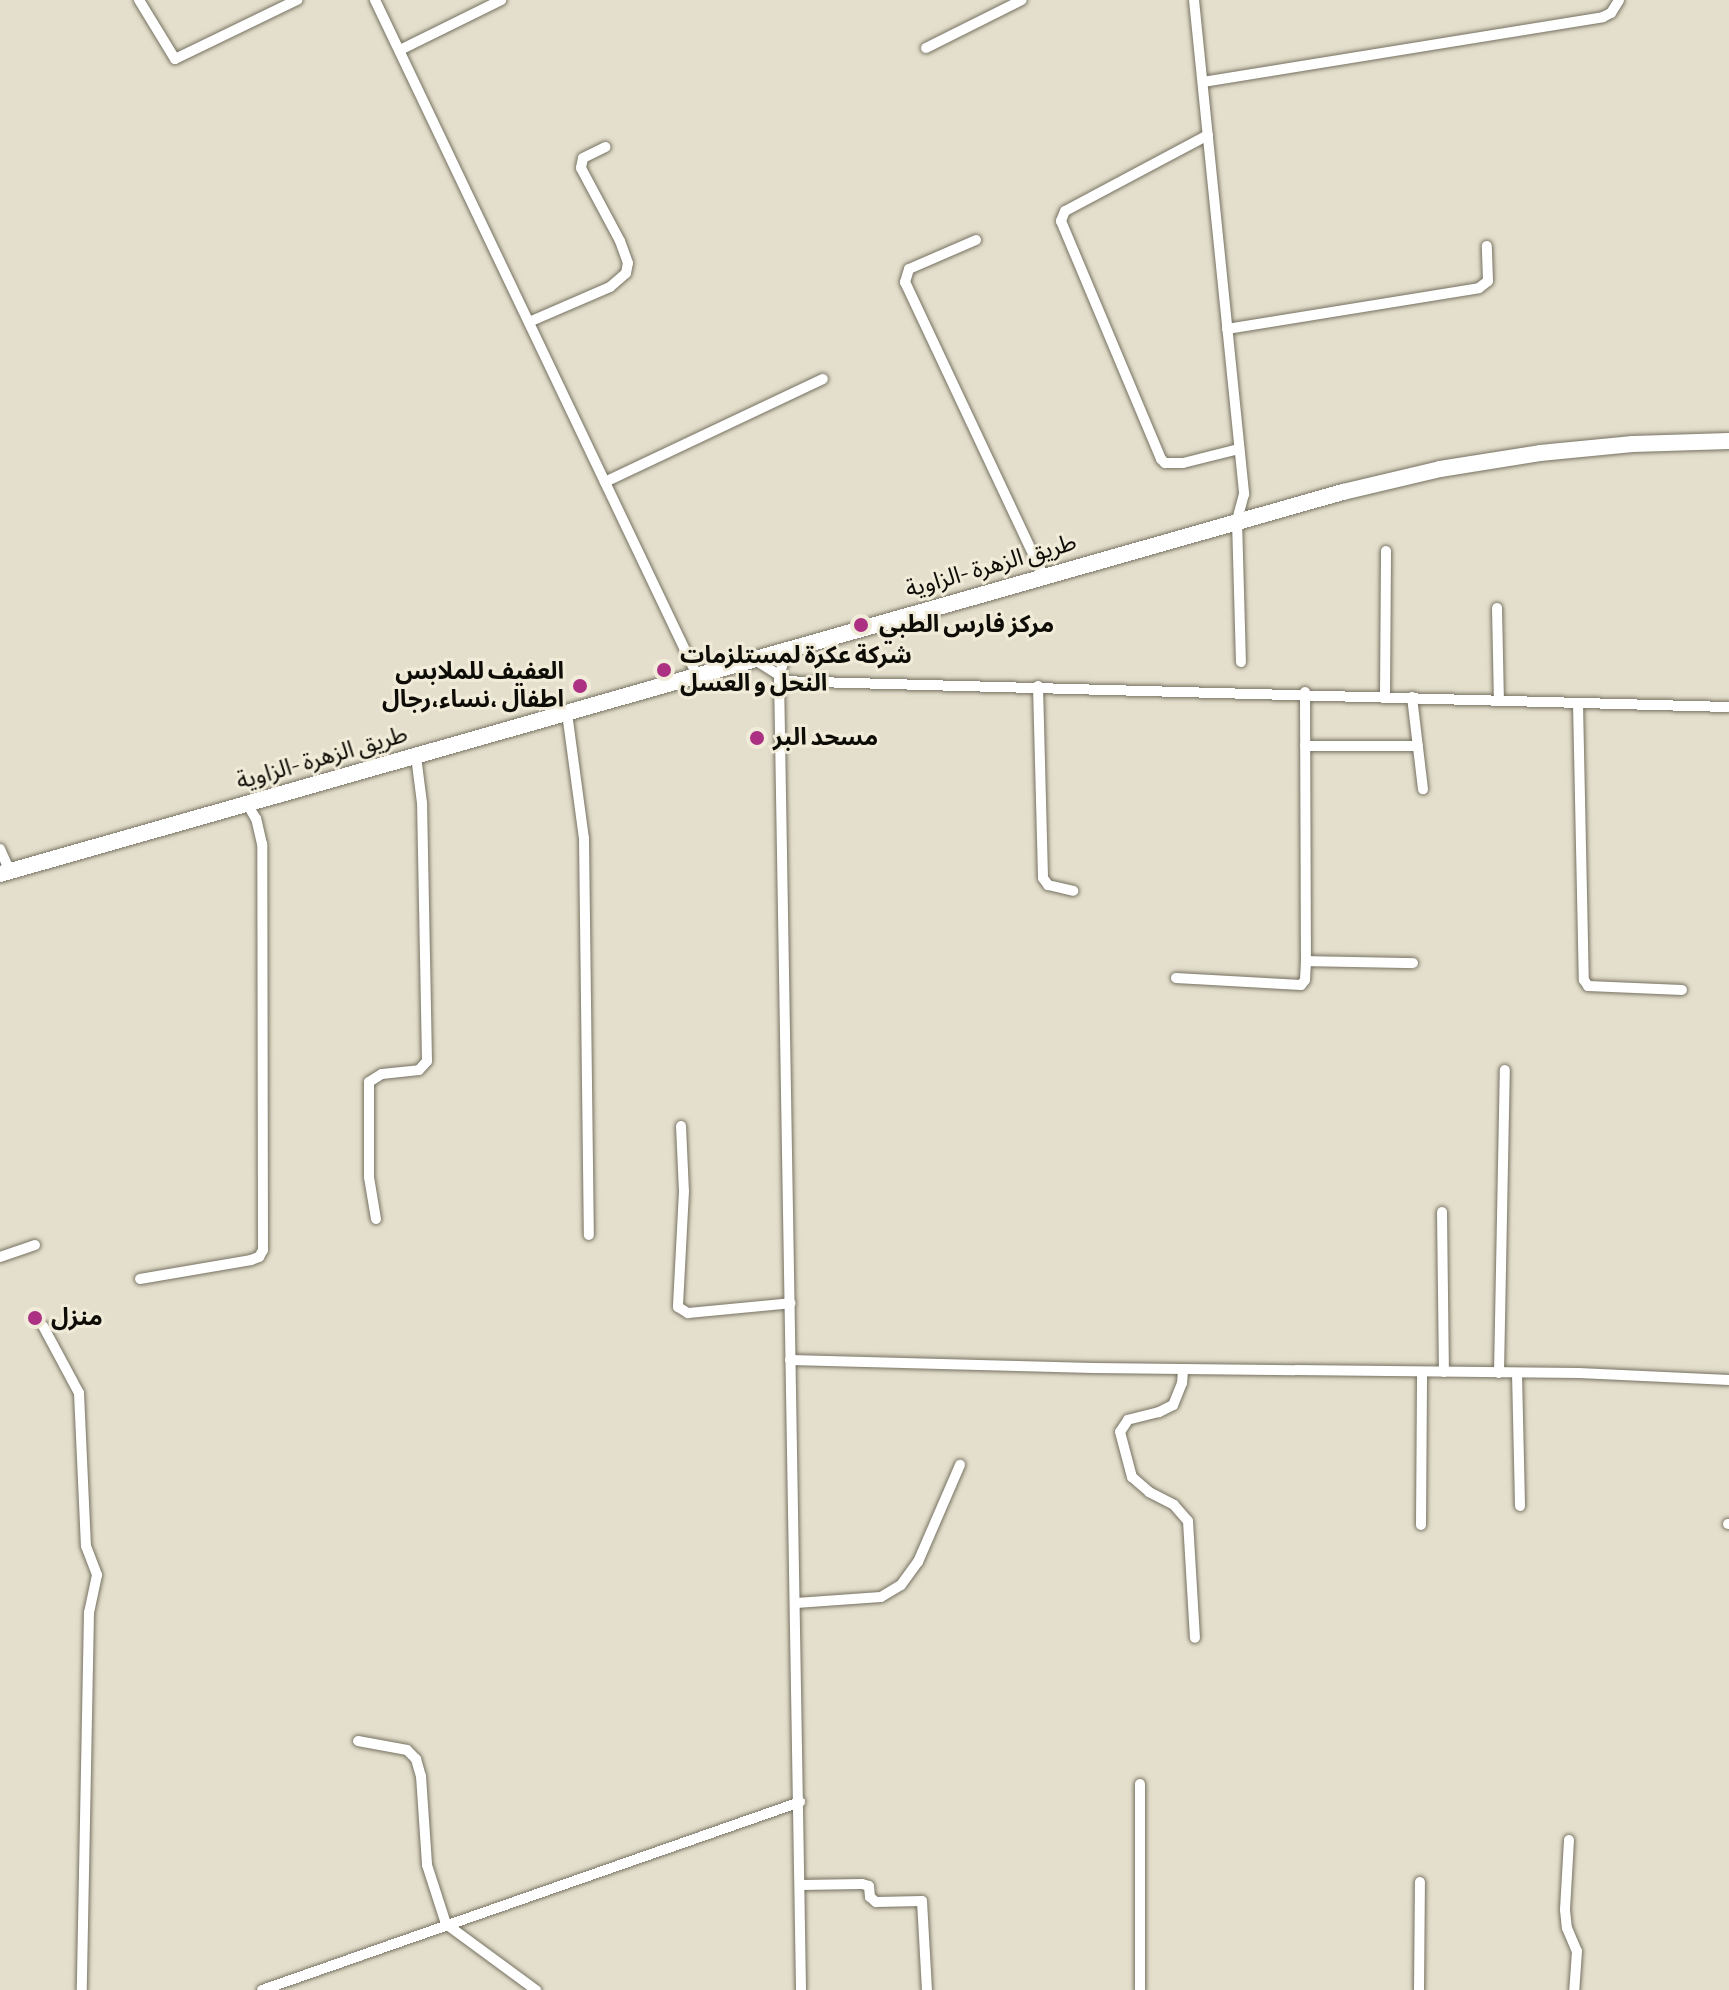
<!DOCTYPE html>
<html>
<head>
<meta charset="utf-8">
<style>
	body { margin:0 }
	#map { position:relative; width:1729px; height:1990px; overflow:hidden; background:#e4dfcc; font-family:"Sofia Sans Condensed","Noto Sans Arabic",sans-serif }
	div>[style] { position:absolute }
	.roads { filter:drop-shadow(0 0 2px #767161) drop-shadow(0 0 2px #767161) }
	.minor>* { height:10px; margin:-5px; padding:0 5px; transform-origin:5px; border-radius:5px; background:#fff }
	.primary>* { height:16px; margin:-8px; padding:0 8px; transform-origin:8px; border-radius:8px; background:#fff }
	.dots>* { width:22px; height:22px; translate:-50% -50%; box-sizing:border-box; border:4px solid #f1ecd9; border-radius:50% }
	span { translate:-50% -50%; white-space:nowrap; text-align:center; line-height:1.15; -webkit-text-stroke:6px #f1ecd9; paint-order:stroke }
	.street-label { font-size:24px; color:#0e0c06 }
	.poi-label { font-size:24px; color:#0e0c06; font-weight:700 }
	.left { translate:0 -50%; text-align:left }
	.right { translate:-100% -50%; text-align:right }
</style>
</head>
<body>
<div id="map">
	<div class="roads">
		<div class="minor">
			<div style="left:139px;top:0;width:69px;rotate:58.6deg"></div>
			<div style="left:175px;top:59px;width:136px;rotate:-25.8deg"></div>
			<div style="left:375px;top:0;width:748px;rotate:64.5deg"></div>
			<div style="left:1194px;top:0;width:497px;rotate:84.2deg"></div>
			<div style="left:1244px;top:494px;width:27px;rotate:105deg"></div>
			<div style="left:1237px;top:520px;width:142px;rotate:88.4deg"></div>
			<div style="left:926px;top:48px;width:107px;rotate:-26.6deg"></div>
			<div style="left:400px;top:50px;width:113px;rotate:-26.3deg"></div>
			<div style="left:1203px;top:82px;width:405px;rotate:-9.2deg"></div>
			<div style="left:1603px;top:17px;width:9px;rotate:-27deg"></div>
			<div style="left:1611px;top:13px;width:15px;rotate:-58deg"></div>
			<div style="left:1208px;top:135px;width:162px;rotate:152deg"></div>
			<div style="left:1065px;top:211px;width:11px;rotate:112deg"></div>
			<div style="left:1061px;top:221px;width:258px;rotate:67.2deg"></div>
			<div style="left:1161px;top:459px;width:6px;rotate:45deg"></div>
			<div style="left:1165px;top:463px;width:18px"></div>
			<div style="left:1183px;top:463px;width:58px;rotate:-14deg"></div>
			<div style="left:976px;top:240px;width:73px;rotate:156.6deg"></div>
			<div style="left:909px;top:269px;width:14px;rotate:107deg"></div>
			<div style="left:905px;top:282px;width:324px;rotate:64.8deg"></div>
			<div style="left:529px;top:322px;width:88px;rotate:-23.4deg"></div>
			<div style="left:610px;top:287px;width:21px;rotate:-41deg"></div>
			<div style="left:626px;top:273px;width:10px;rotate:-79deg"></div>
			<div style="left:628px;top:263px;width:23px;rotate:-110deg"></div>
			<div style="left:620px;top:241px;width:83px;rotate:-118.1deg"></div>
			<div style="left:581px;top:168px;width:10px;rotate:-79deg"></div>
			<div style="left:583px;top:158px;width:25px;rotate:-26deg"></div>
			<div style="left:1227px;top:329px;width:255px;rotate:-9.2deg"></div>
			<div style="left:1479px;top:288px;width:11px;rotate:-38deg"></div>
			<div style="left:1488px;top:281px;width:35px;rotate:-92deg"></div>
			<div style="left:605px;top:482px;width:241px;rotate:-25.3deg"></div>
			<div style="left:1497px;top:608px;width:92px;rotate:88.8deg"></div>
			<div style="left:787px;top:652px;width:24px;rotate:109deg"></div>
			<div style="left:779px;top:675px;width:1315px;rotate:89.04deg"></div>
			<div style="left:755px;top:660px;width:28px;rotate:32deg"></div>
			<div style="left:779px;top:681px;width:950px;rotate:1.57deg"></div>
			<div style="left:1038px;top:686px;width:192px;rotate:88.5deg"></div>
			<div style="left:1043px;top:878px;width:9px;rotate:54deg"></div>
			<div style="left:1048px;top:885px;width:26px;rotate:13deg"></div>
			<div style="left:1305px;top:692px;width:269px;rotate:89.8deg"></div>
			<div style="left:1306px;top:961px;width:107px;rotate:1.1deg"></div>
			<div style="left:1385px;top:696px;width:145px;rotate:-89.6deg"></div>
			<div style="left:1412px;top:697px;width:93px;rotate:83.2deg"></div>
			<div style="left:1578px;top:703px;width:277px;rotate:88.8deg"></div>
			<div style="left:1584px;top:980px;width:7px;rotate:56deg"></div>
			<div style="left:1588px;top:986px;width:94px;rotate:2.4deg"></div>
			<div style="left:567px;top:713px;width:126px;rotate:82.3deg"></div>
			<div style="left:584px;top:838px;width:397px;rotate:89.3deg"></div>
			<div style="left:1305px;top:746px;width:113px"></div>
			<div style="left:0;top:849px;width:24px;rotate:66deg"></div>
			<div style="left:1176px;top:978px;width:125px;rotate:3.2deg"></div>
			<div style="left:1301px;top:985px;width:6px;rotate:-51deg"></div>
			<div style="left:1305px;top:980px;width:19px;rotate:-87deg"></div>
			<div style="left:681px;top:1126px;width:65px;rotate:87.4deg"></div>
			<div style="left:684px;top:1191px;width:116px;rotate:93deg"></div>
			<div style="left:678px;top:1307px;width:12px;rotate:31deg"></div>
			<div style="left:688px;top:1313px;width:103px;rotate:-5.5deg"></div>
			<div style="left:1442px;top:1212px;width:160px;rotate:89.3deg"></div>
			<div style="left:376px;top:1219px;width:43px;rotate:-99.5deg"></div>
			<div style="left:369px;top:1177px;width:95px;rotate:-90deg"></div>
			<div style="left:369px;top:1082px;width:15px;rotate:-32deg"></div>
			<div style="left:382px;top:1074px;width:37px;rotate:-6deg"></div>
			<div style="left:419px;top:1070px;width:12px;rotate:-48deg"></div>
			<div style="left:427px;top:1061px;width:258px;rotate:-91.1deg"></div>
			<div style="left:422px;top:803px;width:47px;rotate:-97.3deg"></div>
			<div style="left:0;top:1257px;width:37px;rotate:-19deg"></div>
			<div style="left:140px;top:1279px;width:113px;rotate:-9.7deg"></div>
			<div style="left:251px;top:1260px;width:9px;rotate:-21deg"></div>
			<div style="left:259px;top:1257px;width:8px;rotate:-60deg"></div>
			<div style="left:263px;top:1250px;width:406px;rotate:-90.1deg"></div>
			<div style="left:262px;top:844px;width:26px;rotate:-103deg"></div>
			<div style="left:256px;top:819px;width:16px;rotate:-120deg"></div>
			<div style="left:43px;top:1326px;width:76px;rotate:61.8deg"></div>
			<div style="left:79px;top:1393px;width:153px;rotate:87.4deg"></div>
			<div style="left:86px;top:1546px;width:31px;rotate:69deg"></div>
			<div style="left:97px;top:1575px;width:38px;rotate:102deg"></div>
			<div style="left:89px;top:1612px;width:378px;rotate:91.1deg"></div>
			<div style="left:790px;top:1360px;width:303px;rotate:1.5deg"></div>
			<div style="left:1093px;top:1368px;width:486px;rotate:0.6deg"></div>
			<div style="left:1579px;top:1373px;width:150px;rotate:2.7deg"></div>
			<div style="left:1183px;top:1370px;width:13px;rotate:94deg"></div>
			<div style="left:1182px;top:1383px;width:24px;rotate:112deg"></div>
			<div style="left:1173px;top:1405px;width:16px;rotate:153deg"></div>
			<div style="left:1159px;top:1412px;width:32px;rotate:166deg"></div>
			<div style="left:1128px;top:1420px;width:14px;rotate:124deg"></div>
			<div style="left:1120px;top:1432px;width:47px;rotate:75.1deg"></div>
			<div style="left:1132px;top:1477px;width:23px;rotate:41deg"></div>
			<div style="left:1149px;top:1492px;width:28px;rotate:27deg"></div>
			<div style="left:1174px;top:1505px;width:21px;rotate:49deg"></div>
			<div style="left:1188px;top:1521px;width:117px;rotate:86.6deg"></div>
			<div style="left:1499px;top:1373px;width:303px;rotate:-88.9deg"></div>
			<div style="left:1517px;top:1373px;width:133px;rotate:88.7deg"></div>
			<div style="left:1728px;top:1524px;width:1px"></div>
			<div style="left:1421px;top:1525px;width:153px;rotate:-89.6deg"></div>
			<div style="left:796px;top:1603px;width:85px;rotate:-4deg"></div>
			<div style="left:881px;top:1597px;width:23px;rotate:-31deg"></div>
			<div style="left:901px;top:1585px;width:29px;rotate:-54deg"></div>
			<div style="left:918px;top:1562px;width:106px;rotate:-66.6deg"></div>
			<div style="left:358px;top:1741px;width:50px;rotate:10.4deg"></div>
			<div style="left:407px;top:1750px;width:13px;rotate:45deg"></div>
			<div style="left:416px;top:1759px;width:18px;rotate:74deg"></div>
			<div style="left:421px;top:1776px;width:89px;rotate:86.1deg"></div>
			<div style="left:427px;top:1865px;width:62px;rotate:72.1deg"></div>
			<div style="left:446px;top:1924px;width:112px;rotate:36.3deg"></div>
			<div style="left:1569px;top:1840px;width:70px;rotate:93.3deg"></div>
			<div style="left:1565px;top:1910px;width:18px;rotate:84deg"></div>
			<div style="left:1567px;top:1928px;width:25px;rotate:67deg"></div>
			<div style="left:1577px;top:1951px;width:39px;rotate:94deg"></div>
			<div style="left:800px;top:1885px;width:62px;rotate:-0.9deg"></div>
			<div style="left:862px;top:1884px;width:7px;rotate:16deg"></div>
			<div style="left:869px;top:1886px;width:11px;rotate:85deg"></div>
			<div style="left:870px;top:1897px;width:8px;rotate:40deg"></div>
			<div style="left:876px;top:1902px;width:46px;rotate:-1.2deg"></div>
			<div style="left:922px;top:1901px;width:89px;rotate:86.8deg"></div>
			<div style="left:262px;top:1990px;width:570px;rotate:-19.26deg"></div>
			<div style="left:1140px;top:1990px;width:206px;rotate:-90deg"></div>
			<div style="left:1419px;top:1990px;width:108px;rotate:-89.5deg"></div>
		</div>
		<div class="primary">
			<div style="left:0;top:874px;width:1396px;rotate:-15.88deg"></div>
			<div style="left:1343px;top:492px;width:100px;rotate:-13.3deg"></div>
			<div style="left:1440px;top:469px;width:101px;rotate:-9.1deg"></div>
			<div style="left:1540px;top:453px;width:93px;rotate:-5.5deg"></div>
			<div style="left:1633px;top:444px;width:96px;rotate:-1.8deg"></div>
		</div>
	</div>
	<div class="dots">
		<div style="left:861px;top:625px;background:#ad3183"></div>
		<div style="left:664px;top:670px;background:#ad3183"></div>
		<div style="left:580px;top:686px;background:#ad3183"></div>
		<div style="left:757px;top:738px;background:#ad3183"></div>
		<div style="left:35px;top:1318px;background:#ad3183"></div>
	</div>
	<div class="street-label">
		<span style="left:991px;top:566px;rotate:-16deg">طريق الزهرة -الزاوية</span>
		<span style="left:322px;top:758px;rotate:-16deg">طريق الزهرة -الزاوية</span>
	</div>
	<div class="poi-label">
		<span class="left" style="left:879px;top:625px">مركز فارس الطبي</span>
		<span class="left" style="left:680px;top:670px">شركة عكرة لمستلزمات<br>النحل و العسل</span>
		<span class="right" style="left:564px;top:686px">العفيف للملابس<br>اطفال ،نساء،رجال</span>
		<span class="left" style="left:773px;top:738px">مسحد البر</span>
		<span class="left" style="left:51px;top:1318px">منزل</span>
	</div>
</div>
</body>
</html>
